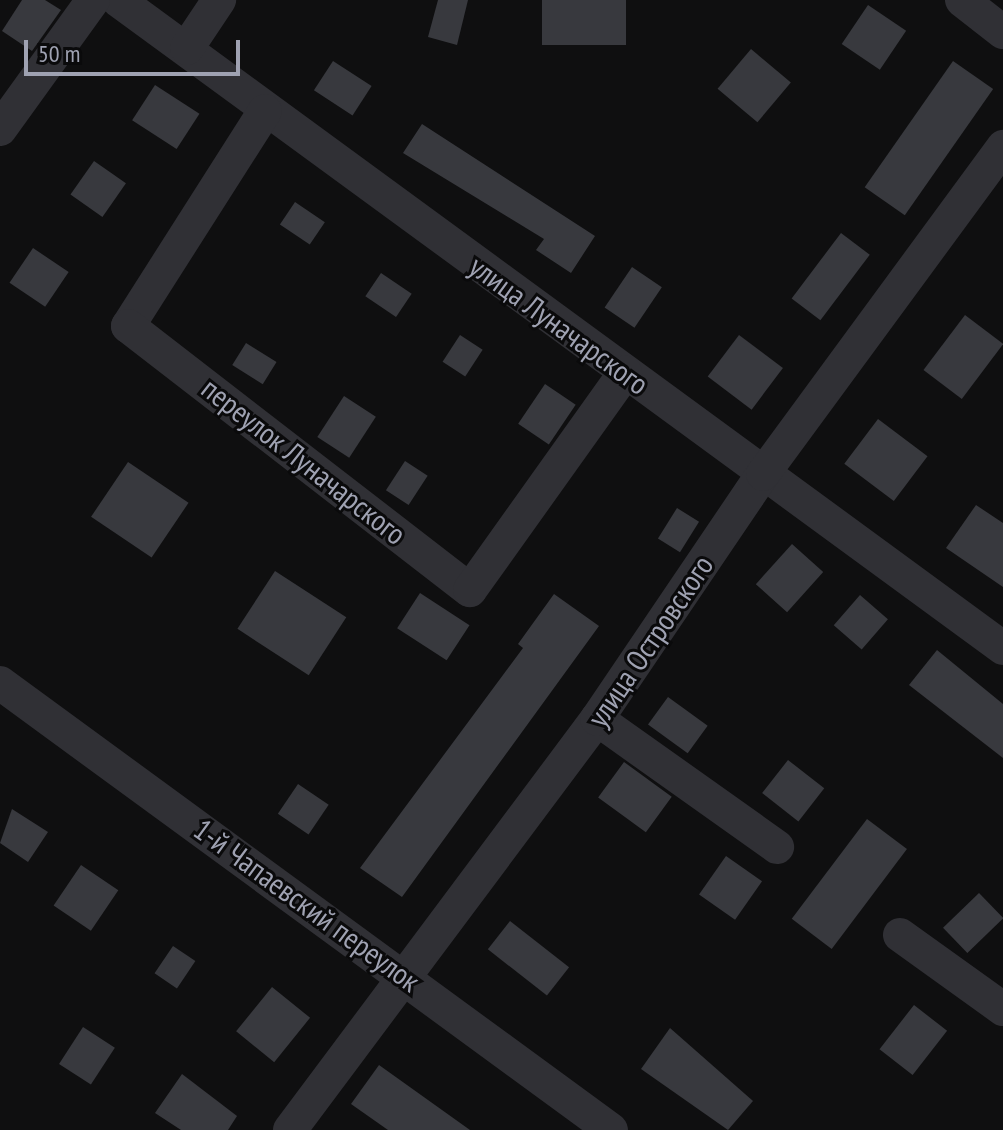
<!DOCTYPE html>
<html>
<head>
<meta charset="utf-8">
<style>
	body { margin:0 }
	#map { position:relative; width:1003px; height:1130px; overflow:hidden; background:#0f0f10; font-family:"PT Sans Narrow",sans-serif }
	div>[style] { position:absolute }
	.building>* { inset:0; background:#38393e; transform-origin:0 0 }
	.minor>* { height:34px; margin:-17px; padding:0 17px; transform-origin:17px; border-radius:17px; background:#303035 }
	span { translate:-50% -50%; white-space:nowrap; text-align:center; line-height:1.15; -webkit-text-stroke:6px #0a0a0b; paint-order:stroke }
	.street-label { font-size:30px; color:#9fa2b2 }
	.scale { position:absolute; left:24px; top:40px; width:216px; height:36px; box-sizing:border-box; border:4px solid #9fa2b2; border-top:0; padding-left:10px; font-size:24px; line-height:28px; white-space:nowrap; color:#9fa2b2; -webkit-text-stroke:6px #0a0a0b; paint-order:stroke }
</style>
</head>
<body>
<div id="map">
	<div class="building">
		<div style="clip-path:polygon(22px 0,45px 0,61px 10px,32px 51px,2px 31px)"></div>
		<div style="clip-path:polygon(438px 0,468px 0,457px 45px,428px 37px)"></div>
		<div style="left:542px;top:0;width:84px;height:45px"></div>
		<div style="left:868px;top:5px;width:46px;height:47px;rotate:34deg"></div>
		<div style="left:751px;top:49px;width:52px;height:52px;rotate:40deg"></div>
		<div style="left:333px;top:61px;width:46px;height:35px;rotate:33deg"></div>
		<div style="left:953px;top:61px;width:49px;height:154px;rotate:35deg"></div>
		<div style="left:155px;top:85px;width:53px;height:42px;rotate:33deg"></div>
		<div style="clip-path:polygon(422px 124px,595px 236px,571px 273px,536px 250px,544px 239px,403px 153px)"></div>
		<div style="left:94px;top:161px;width:39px;height:41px;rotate:35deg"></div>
		<div style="left:295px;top:202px;width:36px;height:27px;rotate:34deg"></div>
		<div style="left:841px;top:233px;width:36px;height:82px;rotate:37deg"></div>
		<div style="left:33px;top:248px;width:43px;height:42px;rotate:34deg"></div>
		<div style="left:632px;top:267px;width:36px;height:49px;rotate:34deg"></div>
		<div style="left:381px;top:273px;width:37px;height:28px;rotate:34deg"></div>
		<div style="left:965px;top:315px;width:48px;height:69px;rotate:37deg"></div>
		<div style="left:460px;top:335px;width:27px;height:32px;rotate:33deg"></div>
		<div style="left:739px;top:335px;width:55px;height:52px;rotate:37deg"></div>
		<div style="left:246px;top:343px;width:36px;height:26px;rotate:32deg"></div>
		<div style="left:545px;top:384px;width:37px;height:48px;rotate:34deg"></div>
		<div style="left:344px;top:396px;width:38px;height:49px;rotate:33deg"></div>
		<div style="left:878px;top:419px;width:62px;height:56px;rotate:37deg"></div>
		<div style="left:405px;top:461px;width:27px;height:35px;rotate:33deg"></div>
		<div style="left:128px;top:462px;width:73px;height:66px;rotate:34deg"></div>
		<div style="clip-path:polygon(976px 505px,1003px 523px,1003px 587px,946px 548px)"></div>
		<div style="left:677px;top:508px;width:26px;height:36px;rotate:32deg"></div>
		<div style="left:792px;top:544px;width:42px;height:54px;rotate:42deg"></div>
		<div style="left:275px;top:571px;width:85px;height:69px;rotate:33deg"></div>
		<div style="left:420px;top:593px;width:59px;height:42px;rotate:33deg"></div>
		<div style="clip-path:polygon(554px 594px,599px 626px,402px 897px,360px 868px,523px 648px,518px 644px)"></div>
		<div style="left:860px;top:595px;width:37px;height:40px;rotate:41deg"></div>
		<div style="clip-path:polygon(937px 650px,1003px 704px,1003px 758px,909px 685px)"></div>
		<div style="left:668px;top:697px;width:49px;height:34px;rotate:36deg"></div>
		<div style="left:788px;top:760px;width:46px;height:42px;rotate:38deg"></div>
		<div style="left:624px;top:762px;width:59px;height:44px;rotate:36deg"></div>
		<div style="left:298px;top:784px;width:37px;height:36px;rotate:34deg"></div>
		<div style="clip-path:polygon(12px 809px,48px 832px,28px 862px,0 843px)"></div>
		<div style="left:867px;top:819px;width:50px;height:125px;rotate:37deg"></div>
		<div style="left:726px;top:856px;width:44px;height:47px;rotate:35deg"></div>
		<div style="left:81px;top:865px;width:45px;height:49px;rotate:34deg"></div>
		<div style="left:979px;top:893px;width:35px;height:50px;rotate:46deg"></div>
		<div style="left:510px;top:921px;width:75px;height:36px;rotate:38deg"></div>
		<div style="left:173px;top:946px;width:27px;height:33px;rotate:34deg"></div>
		<div style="left:272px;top:987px;width:49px;height:57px;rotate:39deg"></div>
		<div style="left:914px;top:1005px;width:42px;height:56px;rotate:38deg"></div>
		<div style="left:83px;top:1027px;width:38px;height:44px;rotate:33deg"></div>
		<div style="clip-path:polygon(670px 1028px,753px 1101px,728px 1130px,641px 1069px)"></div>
		<div style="clip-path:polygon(379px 1065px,470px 1130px,388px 1130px,351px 1104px)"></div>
		<div style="clip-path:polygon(182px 1074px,237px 1116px,228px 1130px,181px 1130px,155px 1113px)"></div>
	</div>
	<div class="minor">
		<div style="left:118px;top:0;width:1097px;rotate:36.21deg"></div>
		<div style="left:962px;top:0;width:52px;rotate:38deg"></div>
		<div style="left:187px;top:48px;width:58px;rotate:-56.3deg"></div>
		<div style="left:265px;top:111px;width:255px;rotate:122.5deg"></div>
		<div style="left:128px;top:326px;width:432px;rotate:37.7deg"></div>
		<div style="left:470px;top:590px;width:267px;rotate:-54.5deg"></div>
		<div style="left:0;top:129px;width:159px;rotate:-54.2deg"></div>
		<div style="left:0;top:683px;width:757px;rotate:36.19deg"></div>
		<div style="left:597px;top:719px;width:221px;rotate:35.4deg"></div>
		<div style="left:900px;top:935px;width:127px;rotate:35.7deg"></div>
		<div style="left:290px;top:1130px;width:513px;rotate:-53.24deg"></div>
		<div style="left:597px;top:719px;width:296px;rotate:-55.9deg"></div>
		<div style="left:763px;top:474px;width:406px;rotate:-53.7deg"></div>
	</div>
	<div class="street-label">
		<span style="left:559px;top:325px;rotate:36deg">улица Луначарского</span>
		<span style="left:304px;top:461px;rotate:38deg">переулок Луначарского</span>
		<span style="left:650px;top:641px;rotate:-56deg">улица Островского</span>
		<span style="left:307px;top:905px;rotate:36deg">1-й Чапаевский переулок</span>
	</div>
	<div class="scale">50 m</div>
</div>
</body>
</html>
